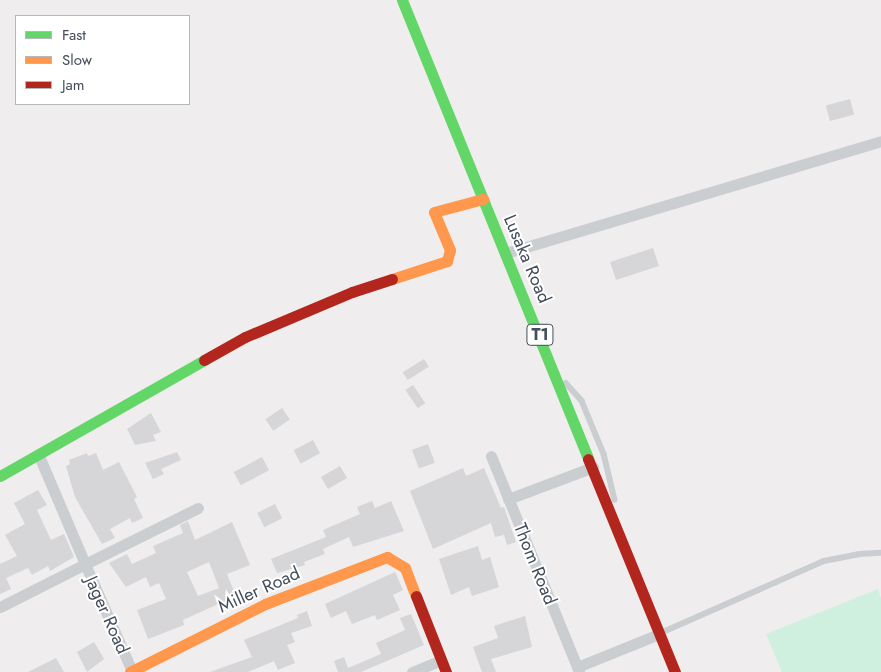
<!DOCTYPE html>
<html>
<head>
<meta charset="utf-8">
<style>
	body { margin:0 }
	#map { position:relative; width:881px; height:672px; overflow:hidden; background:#efeded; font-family:Jost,sans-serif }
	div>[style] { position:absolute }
	.green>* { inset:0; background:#d0f0df }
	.building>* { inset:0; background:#d6d5d7; transform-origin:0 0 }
	.lane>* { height:5.5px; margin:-2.75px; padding:0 2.75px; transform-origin:2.75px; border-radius:2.75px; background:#cbced1 }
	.street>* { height:11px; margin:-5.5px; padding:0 5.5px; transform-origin:5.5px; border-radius:5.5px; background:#cbced1 }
	.fast>* { height:11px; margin:-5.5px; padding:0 5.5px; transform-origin:5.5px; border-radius:5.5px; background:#63d668 }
	.slow>* { height:11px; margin:-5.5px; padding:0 5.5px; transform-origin:5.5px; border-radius:5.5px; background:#ff974d }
	.jam>* { height:11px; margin:-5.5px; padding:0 5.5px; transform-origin:5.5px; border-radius:5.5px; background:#b3261e }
	span { translate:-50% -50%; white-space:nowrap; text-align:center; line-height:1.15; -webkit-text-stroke:4px #fff; paint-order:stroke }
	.shield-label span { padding:1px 4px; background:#fff; border:1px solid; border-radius:4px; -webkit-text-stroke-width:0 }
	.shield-label { font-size:16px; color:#434d5b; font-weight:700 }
	.street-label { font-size:18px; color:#434d5b }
	.legend { position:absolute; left:15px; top:15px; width:175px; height:90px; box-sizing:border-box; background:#fff; border:1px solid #b4b8bd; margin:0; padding:6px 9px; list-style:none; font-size:15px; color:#434d5b }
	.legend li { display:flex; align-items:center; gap:10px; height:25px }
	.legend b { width:25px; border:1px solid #b4b8bd }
</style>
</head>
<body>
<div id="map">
	<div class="green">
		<div style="clip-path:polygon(878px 589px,881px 598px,881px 672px,782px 672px,766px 634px)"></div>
	</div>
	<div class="building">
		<div style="left:850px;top:99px;width:16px;height:25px;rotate:75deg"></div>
		<div style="left:653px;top:248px;width:19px;height:45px;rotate:72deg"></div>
		<div style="left:424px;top:359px;width:9px;height:25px;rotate:58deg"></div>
		<div style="left:413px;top:385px;width:22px;height:9px;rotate:56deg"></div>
		<div style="left:282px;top:408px;width:14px;height:20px;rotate:56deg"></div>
		<div style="clip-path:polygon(151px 413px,161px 432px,153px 435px,156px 441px,135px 445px,127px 429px)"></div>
		<div style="left:313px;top:440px;width:15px;height:22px;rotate:62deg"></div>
		<div style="left:428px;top:444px;width:20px;height:17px;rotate:70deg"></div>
		<div style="clip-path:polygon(177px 452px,181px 460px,161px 469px,164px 474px,153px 479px,145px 463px)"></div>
		<div style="clip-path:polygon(87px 453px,88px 456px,96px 453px,103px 470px,119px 462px,137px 497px,134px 499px,143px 518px,132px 523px,130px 518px,110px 529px,115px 538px,102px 544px,75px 497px,66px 466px,70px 464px,69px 460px)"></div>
		<div style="left:262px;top:457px;width:15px;height:32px;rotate:62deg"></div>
		<div style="left:340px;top:466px;width:14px;height:22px;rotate:60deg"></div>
		<div style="clip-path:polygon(463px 468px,466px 476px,484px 468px,501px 508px,504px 507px,516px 542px,507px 545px,504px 535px,495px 537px,491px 523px,433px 549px,410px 491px)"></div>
		<div style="clip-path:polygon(38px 490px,47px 505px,37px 510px,51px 540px,64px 534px,74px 557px,50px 571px,48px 566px,32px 575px,28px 568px,6px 578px,11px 589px,0 594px,0 564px,17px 556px,5px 535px,25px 524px,14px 503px)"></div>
		<div style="clip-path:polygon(372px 501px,375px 508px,391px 501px,404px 531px,353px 547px,349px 537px,323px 549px,325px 554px,304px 562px,305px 565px,277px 573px,271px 559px,326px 537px,323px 530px,360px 514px,357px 507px)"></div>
		<div style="left:275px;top:504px;width:16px;height:20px;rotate:63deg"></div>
		<div style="clip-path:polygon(evenodd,188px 521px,195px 540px,232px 522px,250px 565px,227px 574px,236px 596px,183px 620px,184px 625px,148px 639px,137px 610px,166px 599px,159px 583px,150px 587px,146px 577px,126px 587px,109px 563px,127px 554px,132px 564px,156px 553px,153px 546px,183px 533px,180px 525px,188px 521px,209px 562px,219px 588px,198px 596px,187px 572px,209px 562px)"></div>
		<div style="clip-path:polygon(478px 546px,482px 560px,490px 557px,499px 587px,472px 596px,469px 587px,451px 595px,439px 559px)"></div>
		<div style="clip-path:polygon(395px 572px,403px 590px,393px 595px,400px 610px,377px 620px,375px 615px,352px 624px,346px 611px,331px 618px,325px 604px)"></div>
		<div style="clip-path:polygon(307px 611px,312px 626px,291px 633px,295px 642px,287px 645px,295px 663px,278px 670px,274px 661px,248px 672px,210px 672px,252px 657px,244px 640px,298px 618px,297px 615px)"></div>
		<div style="clip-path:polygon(411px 614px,424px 645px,361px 672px,338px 672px,334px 661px,344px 657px,348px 668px,381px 654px,376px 643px,405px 630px,400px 618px)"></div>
		<div style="clip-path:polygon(525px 616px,532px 647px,491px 659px,496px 672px,482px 672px,473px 647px,498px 638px,494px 626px)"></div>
		<div style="clip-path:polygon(94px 642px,104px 659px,87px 672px,77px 652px)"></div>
		<div style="clip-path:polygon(56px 658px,64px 672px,28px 672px)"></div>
	</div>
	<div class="lane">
		<div style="left:566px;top:383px;width:24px;rotate:48deg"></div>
		<div style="left:582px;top:401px;width:57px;rotate:67.5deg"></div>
		<div style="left:604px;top:454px;width:47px;rotate:76.6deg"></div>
		<div style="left:663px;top:632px;width:176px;rotate:-23.8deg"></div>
		<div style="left:824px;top:561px;width:36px;rotate:-11deg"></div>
		<div style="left:859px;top:554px;width:22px;rotate:-3deg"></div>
	</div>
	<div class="street">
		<div style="left:506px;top:253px;width:391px;rotate:-16.6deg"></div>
		<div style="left:39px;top:456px;width:117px;rotate:66.9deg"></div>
		<div style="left:85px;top:564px;width:126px;rotate:-26.4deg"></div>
		<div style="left:491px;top:456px;width:233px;rotate:67.8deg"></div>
		<div style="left:508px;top:499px;width:91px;rotate:-20.6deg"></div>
		<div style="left:0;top:607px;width:95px;rotate:-26.8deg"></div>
		<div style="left:85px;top:564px;width:117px;rotate:66.3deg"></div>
		<div style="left:577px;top:667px;width:88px;rotate:-21.9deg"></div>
		<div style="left:412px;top:672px;width:31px;rotate:-22deg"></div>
	</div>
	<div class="fast">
		<div style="left:402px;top:0;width:495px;rotate:67.9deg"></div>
		<div style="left:0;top:476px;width:235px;rotate:-29.6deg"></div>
	</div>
	<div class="slow">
		<div style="left:392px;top:279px;width:58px;rotate:-18.1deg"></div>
		<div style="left:447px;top:261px;width:11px;rotate:-75deg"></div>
		<div style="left:450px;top:250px;width:41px;rotate:-112.8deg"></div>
		<div style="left:434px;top:212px;width:51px;rotate:-14.9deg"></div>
		<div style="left:130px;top:672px;width:151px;rotate:-26.7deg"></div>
		<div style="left:265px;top:604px;width:131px;rotate:-21.1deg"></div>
		<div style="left:387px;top:557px;width:21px;rotate:31deg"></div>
		<div style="left:405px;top:568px;width:30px;rotate:69deg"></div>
	</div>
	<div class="jam">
		<div style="left:204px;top:360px;width:47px;rotate:-29.3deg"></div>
		<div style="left:245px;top:337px;width:116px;rotate:-22.8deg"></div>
		<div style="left:352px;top:292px;width:42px;rotate:-18deg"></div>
		<div style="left:588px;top:459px;width:230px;rotate:67.8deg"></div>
		<div style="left:416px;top:596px;width:82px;rotate:68.5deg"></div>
	</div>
	<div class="shield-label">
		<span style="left:540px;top:335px">T1</span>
	</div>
	<div class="street-label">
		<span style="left:527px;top:259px;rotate:67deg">Lusaka Road</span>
		<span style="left:535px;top:564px;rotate:68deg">Thom Road</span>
		<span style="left:259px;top:590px;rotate:-24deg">Miller Road</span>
		<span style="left:107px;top:615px;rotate:66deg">Jager Road</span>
	</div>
	<ul class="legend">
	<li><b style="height:6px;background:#63d668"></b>Fast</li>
	<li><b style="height:6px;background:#ff974d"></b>Slow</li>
	<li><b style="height:6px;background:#b3261e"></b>Jam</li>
	</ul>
</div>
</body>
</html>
